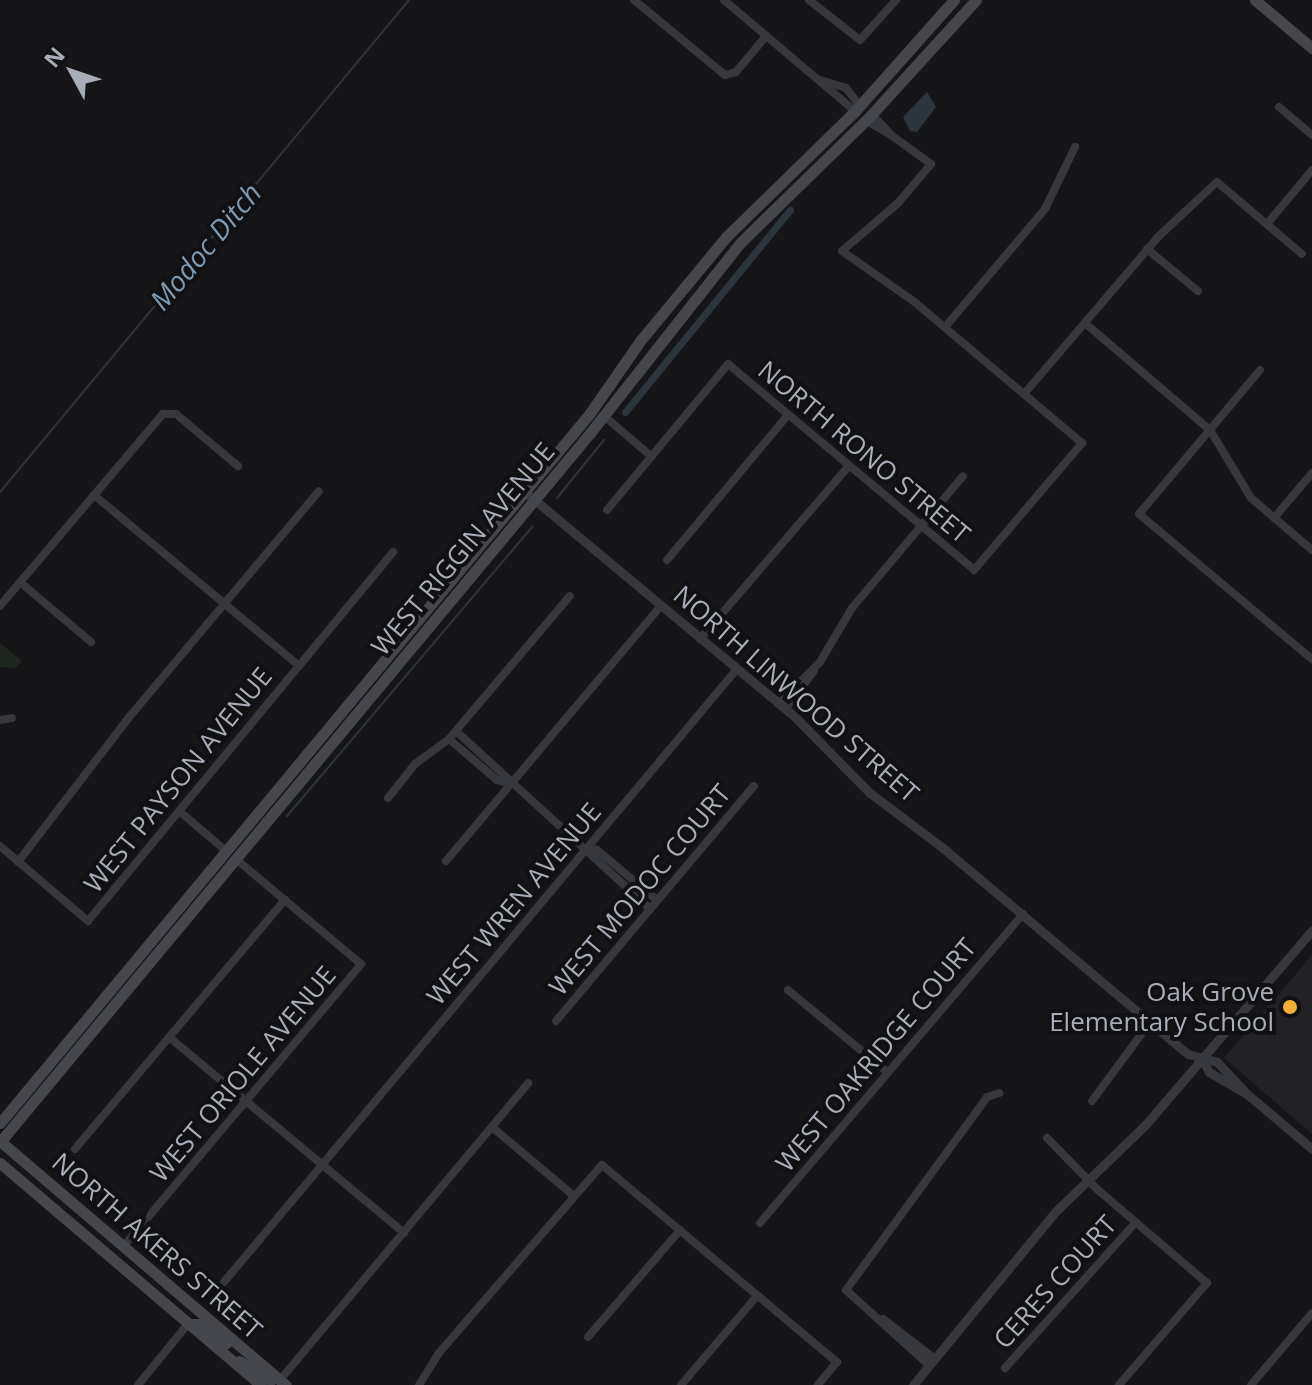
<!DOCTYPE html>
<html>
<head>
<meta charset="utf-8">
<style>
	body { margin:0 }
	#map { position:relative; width:1312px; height:1385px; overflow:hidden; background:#161618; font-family:"Open Sans",sans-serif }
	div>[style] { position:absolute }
	.built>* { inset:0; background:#222225 }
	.green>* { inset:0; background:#1e261f }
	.water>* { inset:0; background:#2c353c }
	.stream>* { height:2px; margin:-1px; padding:0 1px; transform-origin:1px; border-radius:1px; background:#2c353c }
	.canal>* { height:7px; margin:-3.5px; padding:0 3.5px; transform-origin:3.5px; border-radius:3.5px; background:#2c353c }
	.minor>* { height:8px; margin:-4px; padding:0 4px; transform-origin:4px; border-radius:4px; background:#37383d }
	.tertiary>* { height:9px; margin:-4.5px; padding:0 4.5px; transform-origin:4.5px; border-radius:4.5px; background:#37383d }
	.secondary>* { height:11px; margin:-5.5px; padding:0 5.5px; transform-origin:5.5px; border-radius:5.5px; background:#45474d }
	.dots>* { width:22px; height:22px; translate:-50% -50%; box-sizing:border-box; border:4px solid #111113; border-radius:50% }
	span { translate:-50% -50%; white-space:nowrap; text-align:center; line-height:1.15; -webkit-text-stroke:8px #111113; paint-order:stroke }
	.street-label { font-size:26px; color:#a8adb8 }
	.poi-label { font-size:26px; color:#a8adb8 }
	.right { translate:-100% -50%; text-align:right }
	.water-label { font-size:28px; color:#7f9bb3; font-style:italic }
	.north { position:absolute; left:32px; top:32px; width:80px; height:80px; -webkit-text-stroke:6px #111113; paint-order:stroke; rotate:310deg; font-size:22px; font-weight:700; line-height:32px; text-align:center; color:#a8adb8 }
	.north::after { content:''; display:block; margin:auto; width:28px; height:36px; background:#a8adb8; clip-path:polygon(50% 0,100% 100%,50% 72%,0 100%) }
</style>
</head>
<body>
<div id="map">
	<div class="built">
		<div style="clip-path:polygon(1312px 955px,1312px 1134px,1224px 1058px)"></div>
	</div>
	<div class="green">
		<div style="clip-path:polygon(0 643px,22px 661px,15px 668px,0 667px)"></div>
	</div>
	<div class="water">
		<div style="clip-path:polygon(927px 92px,936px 107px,917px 132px,910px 131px,903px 117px)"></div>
	</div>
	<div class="stream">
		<div style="left:0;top:492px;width:640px;rotate:-50.26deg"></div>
		<div style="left:557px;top:498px;width:75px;rotate:-51deg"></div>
		<div style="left:287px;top:816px;width:380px;rotate:-49.7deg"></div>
	</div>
	<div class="canal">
		<div style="left:625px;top:412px;width:261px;rotate:-50.8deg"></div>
	</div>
	<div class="minor">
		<div style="left:634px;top:0;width:118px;rotate:39.5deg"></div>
		<div style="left:725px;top:75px;width:11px;rotate:-15deg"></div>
		<div style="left:736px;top:72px;width:47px;rotate:-50.2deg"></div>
		<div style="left:724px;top:0;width:172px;rotate:40.3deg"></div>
		<div style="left:809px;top:0;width:65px;rotate:38.1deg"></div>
		<div style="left:860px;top:40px;width:54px;rotate:-48deg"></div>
		<div style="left:820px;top:80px;width:27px;rotate:17deg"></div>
		<div style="left:846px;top:88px;width:23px;rotate:52deg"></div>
		<div style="left:1279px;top:107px;width:43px;rotate:40.3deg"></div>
		<div style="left:870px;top:116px;width:8px;rotate:76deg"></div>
		<div style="left:872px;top:124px;width:22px;rotate:30deg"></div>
		<div style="left:1267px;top:224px;width:70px;rotate:-50.2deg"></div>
		<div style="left:1147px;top:249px;width:66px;rotate:39.5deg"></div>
		<div style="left:1085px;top:323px;width:165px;rotate:40.6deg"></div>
		<div style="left:1210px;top:430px;width:79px;rotate:58.9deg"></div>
		<div style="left:1251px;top:498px;width:80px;rotate:40.4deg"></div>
		<div style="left:945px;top:327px;width:155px;rotate:-49.7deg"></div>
		<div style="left:1045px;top:209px;width:69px;rotate:-64.2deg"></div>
		<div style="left:1260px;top:370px;width:188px;rotate:130deg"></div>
		<div style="left:1139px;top:514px;width:226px;rotate:40deg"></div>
		<div style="left:1024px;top:394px;width:208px;rotate:-49.5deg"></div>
		<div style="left:1159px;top:236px;width:79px;rotate:-43deg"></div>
		<div style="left:1217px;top:182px;width:111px;rotate:40.3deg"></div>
		<div style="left:604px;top:416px;width:62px;rotate:40.4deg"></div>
		<div style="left:94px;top:495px;width:266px;rotate:39.8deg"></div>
		<div style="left:607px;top:510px;width:190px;rotate:-50.3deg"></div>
		<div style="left:728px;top:364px;width:321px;rotate:39.9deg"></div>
		<div style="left:974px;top:570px;width:167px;rotate:-49.6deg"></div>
		<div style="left:1082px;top:443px;width:217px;rotate:-139.9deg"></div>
		<div style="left:916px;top:303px;width:90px;rotate:-144.9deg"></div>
		<div style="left:842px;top:251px;width:74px;rotate:-40.6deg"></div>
		<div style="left:898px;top:203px;width:51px;rotate:-49.8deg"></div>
		<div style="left:931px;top:164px;width:49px;rotate:-144.1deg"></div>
		<div style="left:891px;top:135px;width:28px;rotate:-132deg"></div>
		<div style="left:1274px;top:518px;width:59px;rotate:-49.8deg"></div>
		<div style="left:667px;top:560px;width:189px;rotate:-50.2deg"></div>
		<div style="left:20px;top:582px;width:93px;rotate:40.2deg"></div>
		<div style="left:0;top:606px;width:252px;rotate:-49.7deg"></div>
		<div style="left:163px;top:414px;width:13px"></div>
		<div style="left:176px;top:414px;width:81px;rotate:40deg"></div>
		<div style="left:700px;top:639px;width:228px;rotate:-49.3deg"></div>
		<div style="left:778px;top:704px;width:59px;rotate:-45deg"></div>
		<div style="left:820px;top:662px;width:63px;rotate:-59.3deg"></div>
		<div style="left:852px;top:608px;width:172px;rotate:-49.9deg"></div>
		<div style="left:785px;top:709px;width:48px;rotate:-52.7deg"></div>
		<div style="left:0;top:720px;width:12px;rotate:-9deg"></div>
		<div style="left:456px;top:731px;width:263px;rotate:42.5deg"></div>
		<div style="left:449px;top:739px;width:63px;rotate:40.5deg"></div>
		<div style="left:497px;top:780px;width:15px;rotate:16deg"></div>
		<div style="left:388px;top:798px;width:43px;rotate:-51.5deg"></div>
		<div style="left:415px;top:764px;width:42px;rotate:-36.3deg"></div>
		<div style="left:449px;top:739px;width:187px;rotate:-49.8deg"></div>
		<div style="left:179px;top:811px;width:60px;rotate:40.3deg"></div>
		<div style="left:0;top:846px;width:116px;rotate:40.4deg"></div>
		<div style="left:88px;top:921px;width:479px;rotate:-50.4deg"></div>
		<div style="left:587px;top:848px;width:10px;rotate:11deg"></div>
		<div style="left:597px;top:850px;width:78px;rotate:39.8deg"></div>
		<div style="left:446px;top:861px;width:334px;rotate:-49.9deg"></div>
		<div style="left:18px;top:862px;width:185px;rotate:-52.5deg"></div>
		<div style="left:131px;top:715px;width:292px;rotate:-50deg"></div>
		<div style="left:788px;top:990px;width:129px;rotate:39.6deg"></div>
		<div style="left:556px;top:1021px;width:307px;rotate:-49.9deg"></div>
		<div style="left:169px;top:1037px;width:306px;rotate:39.8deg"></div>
		<div style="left:1092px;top:1101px;width:99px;rotate:-53.6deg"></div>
		<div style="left:492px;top:1127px;width:107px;rotate:40.1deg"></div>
		<div style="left:1047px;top:1138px;width:73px;rotate:45.6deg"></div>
		<div style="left:1098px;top:1190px;width:143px;rotate:40.5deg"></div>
		<div style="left:1207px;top:1283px;width:135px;rotate:130.8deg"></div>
		<div style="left:75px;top:1149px;width:326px;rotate:-49.9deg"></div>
		<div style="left:760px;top:1223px;width:406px;rotate:-49.6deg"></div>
		<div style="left:123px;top:1247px;width:370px;rotate:-49.9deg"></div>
		<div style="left:361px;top:964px;width:163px;rotate:-140deg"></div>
		<div style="left:224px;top:1282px;width:799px;rotate:-50.08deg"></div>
		<div style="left:883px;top:1319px;width:66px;rotate:37.6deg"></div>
		<div style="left:588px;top:1337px;width:141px;rotate:-49.3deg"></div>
		<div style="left:930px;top:1366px;width:113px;rotate:-137.9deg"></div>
		<div style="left:846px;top:1290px;width:239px;rotate:-53.8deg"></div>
		<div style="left:987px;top:1097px;width:13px;rotate:-18deg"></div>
		<div style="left:1005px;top:1368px;width:195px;rotate:-48.1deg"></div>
		<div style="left:280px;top:1380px;width:387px;rotate:-50.1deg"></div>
		<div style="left:138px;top:1385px;width:79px;rotate:-50.7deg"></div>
		<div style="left:419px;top:1385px;width:36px;rotate:-58deg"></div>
		<div style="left:438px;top:1354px;width:250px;rotate:-49.1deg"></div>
		<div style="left:602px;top:1165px;width:307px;rotate:40deg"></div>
		<div style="left:837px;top:1362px;width:30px;rotate:130deg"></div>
		<div style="left:681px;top:1385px;width:118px;rotate:-49.5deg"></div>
		<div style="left:1251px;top:1385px;width:94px;rotate:-49.7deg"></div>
	</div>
	<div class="tertiary">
		<div style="left:524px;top:491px;width:351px;rotate:39.8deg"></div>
		<div style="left:794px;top:716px;width:108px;rotate:45.4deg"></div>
		<div style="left:870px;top:793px;width:91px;rotate:37deg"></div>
		<div style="left:943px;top:848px;width:320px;rotate:40.1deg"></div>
		<div style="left:1188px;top:1054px;width:30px;rotate:15deg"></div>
		<div style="left:1217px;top:1062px;width:44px;rotate:46.8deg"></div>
		<div style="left:1247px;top:1094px;width:85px;rotate:40.2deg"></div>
		<div style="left:1202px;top:1059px;width:15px;rotate:62deg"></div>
		<div style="left:1209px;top:1072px;width:44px;rotate:30.1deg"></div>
		<div style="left:913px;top:1385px;width:225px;rotate:-50.6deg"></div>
		<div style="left:1056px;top:1211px;width:125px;rotate:-44deg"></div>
		<div style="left:1146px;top:1124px;width:255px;rotate:-49.4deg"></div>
	</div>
	<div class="secondary">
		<div style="left:1255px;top:0;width:75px;rotate:40.1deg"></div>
		<div style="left:0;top:1123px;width:923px;rotate:-50.27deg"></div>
		<div style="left:590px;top:413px;width:88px;rotate:-55.2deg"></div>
		<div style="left:640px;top:341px;width:135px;rotate:-50.4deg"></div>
		<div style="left:726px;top:237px;width:180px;rotate:-44.3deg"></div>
		<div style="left:855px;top:111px;width:149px;rotate:-48.3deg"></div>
		<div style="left:0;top:1141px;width:376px;rotate:40.5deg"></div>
		<div style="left:0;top:1142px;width:922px;rotate:-50.23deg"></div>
		<div style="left:590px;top:433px;width:243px;rotate:-51.7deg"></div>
		<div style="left:741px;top:242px;width:180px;rotate:-44.3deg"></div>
		<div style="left:870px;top:116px;width:157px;rotate:-47.6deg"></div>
		<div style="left:0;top:1163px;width:343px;rotate:40.4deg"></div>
		<div style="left:188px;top:1324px;width:14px"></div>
		<div style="left:202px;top:1324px;width:31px;rotate:38deg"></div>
		<div style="left:239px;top:1361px;width:37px;rotate:31deg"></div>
	</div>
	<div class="dots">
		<div style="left:1290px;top:1007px;background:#f2b134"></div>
	</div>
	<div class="street-label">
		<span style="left:864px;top:452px;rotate:40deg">NORTH RONO STREET</span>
		<span style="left:463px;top:549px;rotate:-50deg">WEST RIGGIN AVENUE</span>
		<span style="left:796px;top:694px;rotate:41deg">NORTH LINWOOD STREET</span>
		<span style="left:178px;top:780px;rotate:-51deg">WEST PAYSON AVENUE</span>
		<span style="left:640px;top:890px;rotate:-50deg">WEST MODOC COURT</span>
		<span style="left:514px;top:904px;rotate:-50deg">WEST WREN AVENUE</span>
		<span style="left:876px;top:1055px;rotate:-50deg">WEST OAKRIDGE COURT</span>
		<span style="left:243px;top:1074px;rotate:-50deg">WEST ORIOLE AVENUE</span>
		<span style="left:157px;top:1246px;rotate:41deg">NORTH AKERS STREET</span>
		<span style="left:1055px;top:1282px;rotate:-48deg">CERES COURT</span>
	</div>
	<div class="poi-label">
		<span class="right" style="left:1274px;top:1007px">Oak Grove<br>Elementary School</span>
	</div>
	<div class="water-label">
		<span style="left:205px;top:246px;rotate:-50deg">Modoc Ditch</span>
	</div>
	<div class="north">N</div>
</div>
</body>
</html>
